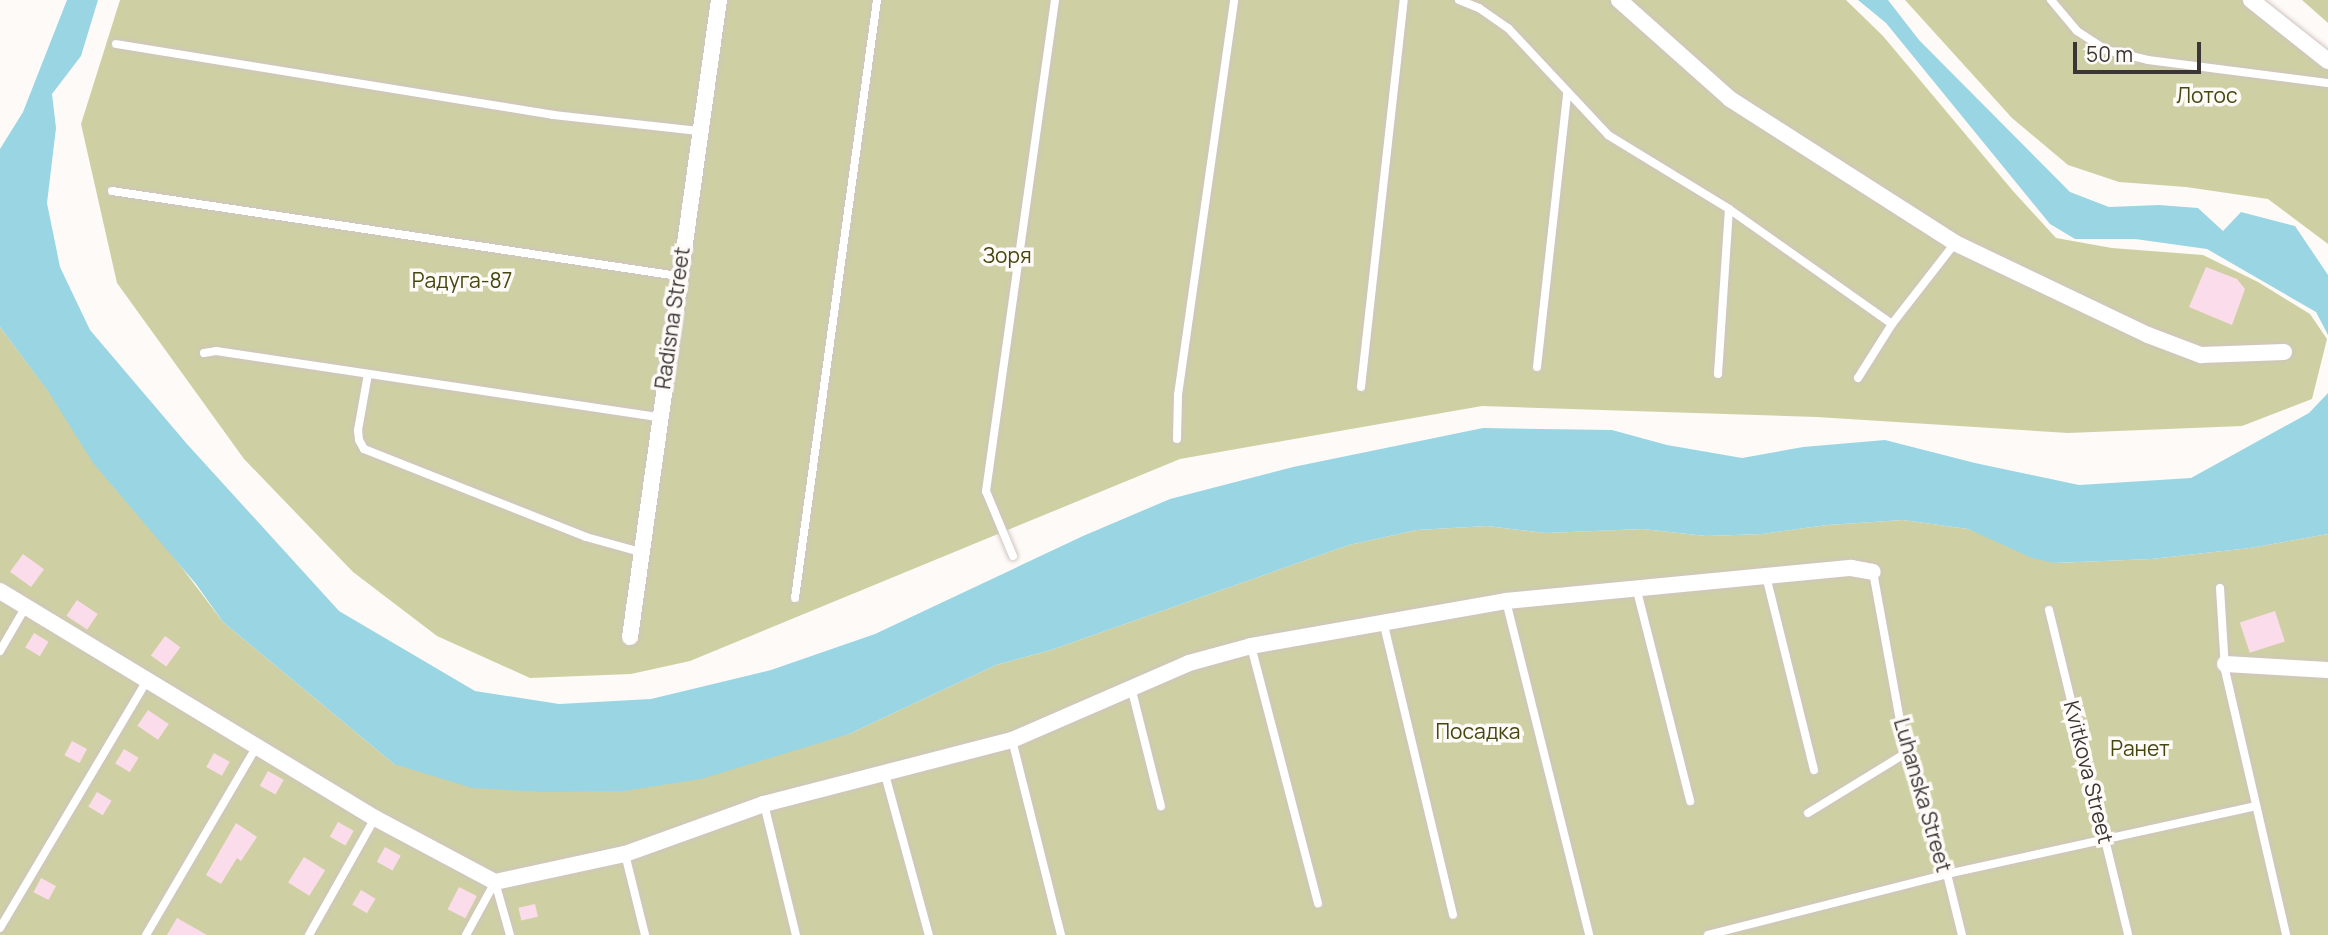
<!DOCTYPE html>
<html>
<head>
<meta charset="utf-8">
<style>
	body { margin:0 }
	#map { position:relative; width:2328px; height:935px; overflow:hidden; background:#fefaf8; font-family:Manrope,sans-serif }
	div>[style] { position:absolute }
	.green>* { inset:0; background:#ced0a4 }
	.water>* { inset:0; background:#9ad5e3 }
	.building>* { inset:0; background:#fbdcea; transform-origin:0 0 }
	.roads { filter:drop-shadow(0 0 2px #cfc4bf) drop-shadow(0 0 2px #cfc4bf) }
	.lane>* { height:8px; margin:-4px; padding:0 4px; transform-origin:4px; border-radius:4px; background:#fff }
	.street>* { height:16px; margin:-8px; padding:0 8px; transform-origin:8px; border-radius:8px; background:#fff }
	span { translate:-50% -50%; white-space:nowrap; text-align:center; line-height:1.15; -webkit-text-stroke:7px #fefaf8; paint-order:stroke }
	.park-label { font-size:21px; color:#46470f }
	.street-label { font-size:21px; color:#3b3634 }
	.scale { position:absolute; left:2073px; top:42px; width:128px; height:32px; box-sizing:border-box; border:4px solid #3b3634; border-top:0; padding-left:9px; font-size:21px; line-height:24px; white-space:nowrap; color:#3b3634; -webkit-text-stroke:5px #fefaf8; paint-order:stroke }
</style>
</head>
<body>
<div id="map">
	<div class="green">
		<div style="clip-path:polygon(120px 0,1846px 0,1883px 36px,2013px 191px,2056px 238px,2112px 248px,2203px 255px,2258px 282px,2310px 314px,2327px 339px,2312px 399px,2242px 426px,2068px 433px,1817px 417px,1482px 406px,1180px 459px,690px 661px,631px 674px,530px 678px,437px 636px,353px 572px,244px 459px,117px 283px,81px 124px)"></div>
		<div style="clip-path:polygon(1905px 0,2254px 0,2328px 69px,2328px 244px,2268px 199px,2186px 187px,2119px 182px,2068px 165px,2012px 118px)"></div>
		<div style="clip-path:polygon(2302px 0,2328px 0,2328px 23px)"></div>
		<div style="clip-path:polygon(0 327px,223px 622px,394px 764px,849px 734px,996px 665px,1051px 650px,1349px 545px,1417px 530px,1487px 526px,1546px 533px,1643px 529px,1706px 536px,1762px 534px,1827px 525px,1903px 520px,1968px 529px,2054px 563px,2151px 559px,2250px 548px,2328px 534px,2328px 935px,0 935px)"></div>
	</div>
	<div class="water">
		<div style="clip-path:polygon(67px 0,98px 0,81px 56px,52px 94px,56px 128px,47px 203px,60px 267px,90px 330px,187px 444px,339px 611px,475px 691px,559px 704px,651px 699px,771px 670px,875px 634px,1083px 536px,1170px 499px,1293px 467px,1483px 428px,1612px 430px,1667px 445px,1742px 458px,1803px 447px,1885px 440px,1975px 463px,2079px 485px,2191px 478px,2309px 413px,2328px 393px,2328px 534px,2250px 548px,2151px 559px,2054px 563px,2032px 558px,1968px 529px,1903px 520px,1827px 525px,1762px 534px,1706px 536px,1643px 529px,1546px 533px,1487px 526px,1417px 530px,1349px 545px,1051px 650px,996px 665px,849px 734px,701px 779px,624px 791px,546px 792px,472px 788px,394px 764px,223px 622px,196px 584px,93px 463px,48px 391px,0 327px,0 149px,23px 112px)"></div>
		<div style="clip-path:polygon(1858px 0,1888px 0,1919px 40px,2070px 192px,2109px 207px,2159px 205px,2198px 208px,2223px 231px,2241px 212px,2295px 226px,2328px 275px,2328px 335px,2316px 312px,2207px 249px,2135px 239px,2075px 239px,2050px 224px,1886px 23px)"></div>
	</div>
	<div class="building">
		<div style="clip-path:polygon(2206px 267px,2237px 279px,2245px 289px,2232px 325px,2189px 307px)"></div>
		<div style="left:23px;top:554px;width:26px;height:22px;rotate:36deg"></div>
		<div style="left:77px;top:600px;width:25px;height:19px;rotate:34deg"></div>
		<div style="left:2275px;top:611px;width:32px;height:37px;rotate:72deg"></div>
		<div style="left:34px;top:633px;width:17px;height:17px;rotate:31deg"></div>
		<div style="left:165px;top:636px;width:19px;height:24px;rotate:36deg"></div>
		<div style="left:148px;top:710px;width:25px;height:19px;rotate:34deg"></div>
		<div style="left:72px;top:741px;width:17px;height:16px;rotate:28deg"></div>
		<div style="left:124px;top:749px;width:17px;height:17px;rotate:31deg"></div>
		<div style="left:214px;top:753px;width:18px;height:16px;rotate:29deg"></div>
		<div style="left:268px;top:771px;width:18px;height:17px;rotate:29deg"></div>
		<div style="left:97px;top:792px;width:17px;height:17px;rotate:31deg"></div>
		<div style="left:338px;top:822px;width:18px;height:17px;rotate:29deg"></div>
		<div style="clip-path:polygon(236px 823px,257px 837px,241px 861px,237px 858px,221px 884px,206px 875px)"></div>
		<div style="left:385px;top:847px;width:18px;height:17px;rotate:29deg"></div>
		<div style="left:304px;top:857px;width:25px;height:30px;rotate:32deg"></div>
		<div style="left:41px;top:878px;width:17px;height:16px;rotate:28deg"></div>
		<div style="left:459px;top:887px;width:20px;height:25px;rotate:27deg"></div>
		<div style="left:361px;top:890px;width:17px;height:17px;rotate:31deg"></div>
		<div style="left:535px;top:904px;width:13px;height:17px;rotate:77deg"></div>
		<div style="clip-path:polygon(177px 918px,207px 935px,167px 935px)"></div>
	</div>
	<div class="roads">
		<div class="lane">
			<div style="left:1459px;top:0;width:22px;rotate:22deg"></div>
			<div style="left:1479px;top:8px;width:35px;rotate:35deg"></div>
			<div style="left:1508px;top:28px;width:146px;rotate:46.9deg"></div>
			<div style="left:1608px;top:135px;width:142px;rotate:31.4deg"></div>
			<div style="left:1729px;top:209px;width:199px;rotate:35.2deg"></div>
			<div style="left:2051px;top:0;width:40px;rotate:50deg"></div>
			<div style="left:2077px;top:31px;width:35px;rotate:33deg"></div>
			<div style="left:2106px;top:50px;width:43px;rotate:13.4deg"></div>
			<div style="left:2148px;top:60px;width:181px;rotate:7.3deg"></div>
			<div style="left:116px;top:44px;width:443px;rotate:9.2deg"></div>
			<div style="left:553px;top:115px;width:147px;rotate:6.3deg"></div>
			<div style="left:112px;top:191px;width:572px;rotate:8.54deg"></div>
			<div style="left:204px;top:353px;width:12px;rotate:-9deg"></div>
			<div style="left:216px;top:351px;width:448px;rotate:8.5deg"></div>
			<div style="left:1537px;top:367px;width:275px;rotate:-83.7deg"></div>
			<div style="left:368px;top:374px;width:57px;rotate:100.1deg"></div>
			<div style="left:358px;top:430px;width:10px;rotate:84deg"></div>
			<div style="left:359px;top:440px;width:10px;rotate:61deg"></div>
			<div style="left:364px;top:449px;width:239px;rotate:21.6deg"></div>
			<div style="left:586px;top:537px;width:56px;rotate:15.5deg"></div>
			<div style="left:1718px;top:374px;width:165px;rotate:-86.2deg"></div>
			<div style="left:1858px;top:378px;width:64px;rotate:-57.8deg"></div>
			<div style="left:1892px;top:324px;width:103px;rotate:-52.1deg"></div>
			<div style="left:1361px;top:387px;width:389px;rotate:-83.7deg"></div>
			<div style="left:1177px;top:439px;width:44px;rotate:-88.7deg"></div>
			<div style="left:1178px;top:395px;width:399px;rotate:-81.9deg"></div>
			<div style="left:1013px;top:556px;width:70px;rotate:-112.6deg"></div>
			<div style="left:986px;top:491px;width:496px;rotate:-82deg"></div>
			<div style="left:1873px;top:572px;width:184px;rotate:79.7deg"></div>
			<div style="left:1906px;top:753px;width:128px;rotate:71.3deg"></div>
			<div style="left:1947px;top:874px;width:63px;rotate:76.2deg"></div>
			<div style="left:1766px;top:576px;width:200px;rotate:76.1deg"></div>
			<div style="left:1636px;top:587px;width:221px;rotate:75.8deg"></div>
			<div style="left:2220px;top:588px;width:82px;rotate:86.5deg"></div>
			<div style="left:2225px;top:670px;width:272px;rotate:77deg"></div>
			<div style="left:795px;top:598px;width:604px;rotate:-82.19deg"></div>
			<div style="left:1506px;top:601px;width:344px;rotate:76deg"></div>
			<div style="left:2049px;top:610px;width:334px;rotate:76.3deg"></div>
			<div style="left:1383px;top:621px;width:302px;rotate:76.6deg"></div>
			<div style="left:1251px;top:646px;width:266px;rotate:75.4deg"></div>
			<div style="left:0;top:651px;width:50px;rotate:-59.8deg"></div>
			<div style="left:1131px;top:687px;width:123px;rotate:75.9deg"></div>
			<div style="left:1012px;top:740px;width:201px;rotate:75.9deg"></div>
			<div style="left:884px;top:771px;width:170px;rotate:74.7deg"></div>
			<div style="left:764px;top:804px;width:135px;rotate:76.3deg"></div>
			<div style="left:1808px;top:813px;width:115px;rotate:-31.5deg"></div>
			<div style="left:625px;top:854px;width:83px;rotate:76.1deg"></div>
			<div style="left:495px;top:882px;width:55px;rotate:74.2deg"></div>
			<div style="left:0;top:928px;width:290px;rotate:-59.3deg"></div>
			<div style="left:146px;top:935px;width:219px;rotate:-59.6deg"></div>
			<div style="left:309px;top:935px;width:134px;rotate:-60.6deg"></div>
			<div style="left:466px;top:935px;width:60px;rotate:-61.3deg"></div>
			<div style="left:1708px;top:935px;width:247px;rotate:-14.3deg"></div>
			<div style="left:1947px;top:874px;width:315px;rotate:-12.4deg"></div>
		</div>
		<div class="street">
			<div style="left:1619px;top:0;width:149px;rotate:41.7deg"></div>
			<div style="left:1730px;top:99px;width:267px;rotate:32.6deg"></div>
			<div style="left:1955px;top:243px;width:214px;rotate:25.5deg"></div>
			<div style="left:2148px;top:335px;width:57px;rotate:20.7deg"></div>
			<div style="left:2201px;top:355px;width:83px;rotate:-2.1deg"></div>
			<div style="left:2251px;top:0;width:98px;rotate:38.4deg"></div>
			<div style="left:0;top:591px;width:438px;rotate:31.2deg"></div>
			<div style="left:375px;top:818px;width:136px;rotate:28.1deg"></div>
			<div style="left:495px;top:882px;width:133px;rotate:-12.2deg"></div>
			<div style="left:625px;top:854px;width:148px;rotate:-19.8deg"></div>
			<div style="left:764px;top:804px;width:256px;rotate:-14.5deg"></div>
			<div style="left:1012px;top:740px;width:193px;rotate:-23.5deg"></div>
			<div style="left:1189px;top:663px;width:64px;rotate:-15.3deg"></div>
			<div style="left:1251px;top:646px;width:259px;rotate:-10deg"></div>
			<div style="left:1506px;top:601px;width:347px;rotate:-5.5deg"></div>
			<div style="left:1851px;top:568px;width:22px;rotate:10deg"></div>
			<div style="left:630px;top:637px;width:643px;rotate:-82.05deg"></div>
			<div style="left:2225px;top:664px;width:103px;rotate:3.3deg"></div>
		</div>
	</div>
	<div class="park-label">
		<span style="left:2207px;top:95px">Лотос</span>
		<span style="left:1007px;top:255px">Зоря</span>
		<span style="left:462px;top:280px">Радуга-87</span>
		<span style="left:1478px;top:731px">Посадка</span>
		<span style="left:2140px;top:748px">Ранет</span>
	</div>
	<div class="street-label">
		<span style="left:672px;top:318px;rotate:-82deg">Radisna Street</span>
		<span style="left:2089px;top:772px;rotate:76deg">Kvitkova Street</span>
		<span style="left:1923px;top:795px;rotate:74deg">Luhanska Street</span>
	</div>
	<div class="scale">50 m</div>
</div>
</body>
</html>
